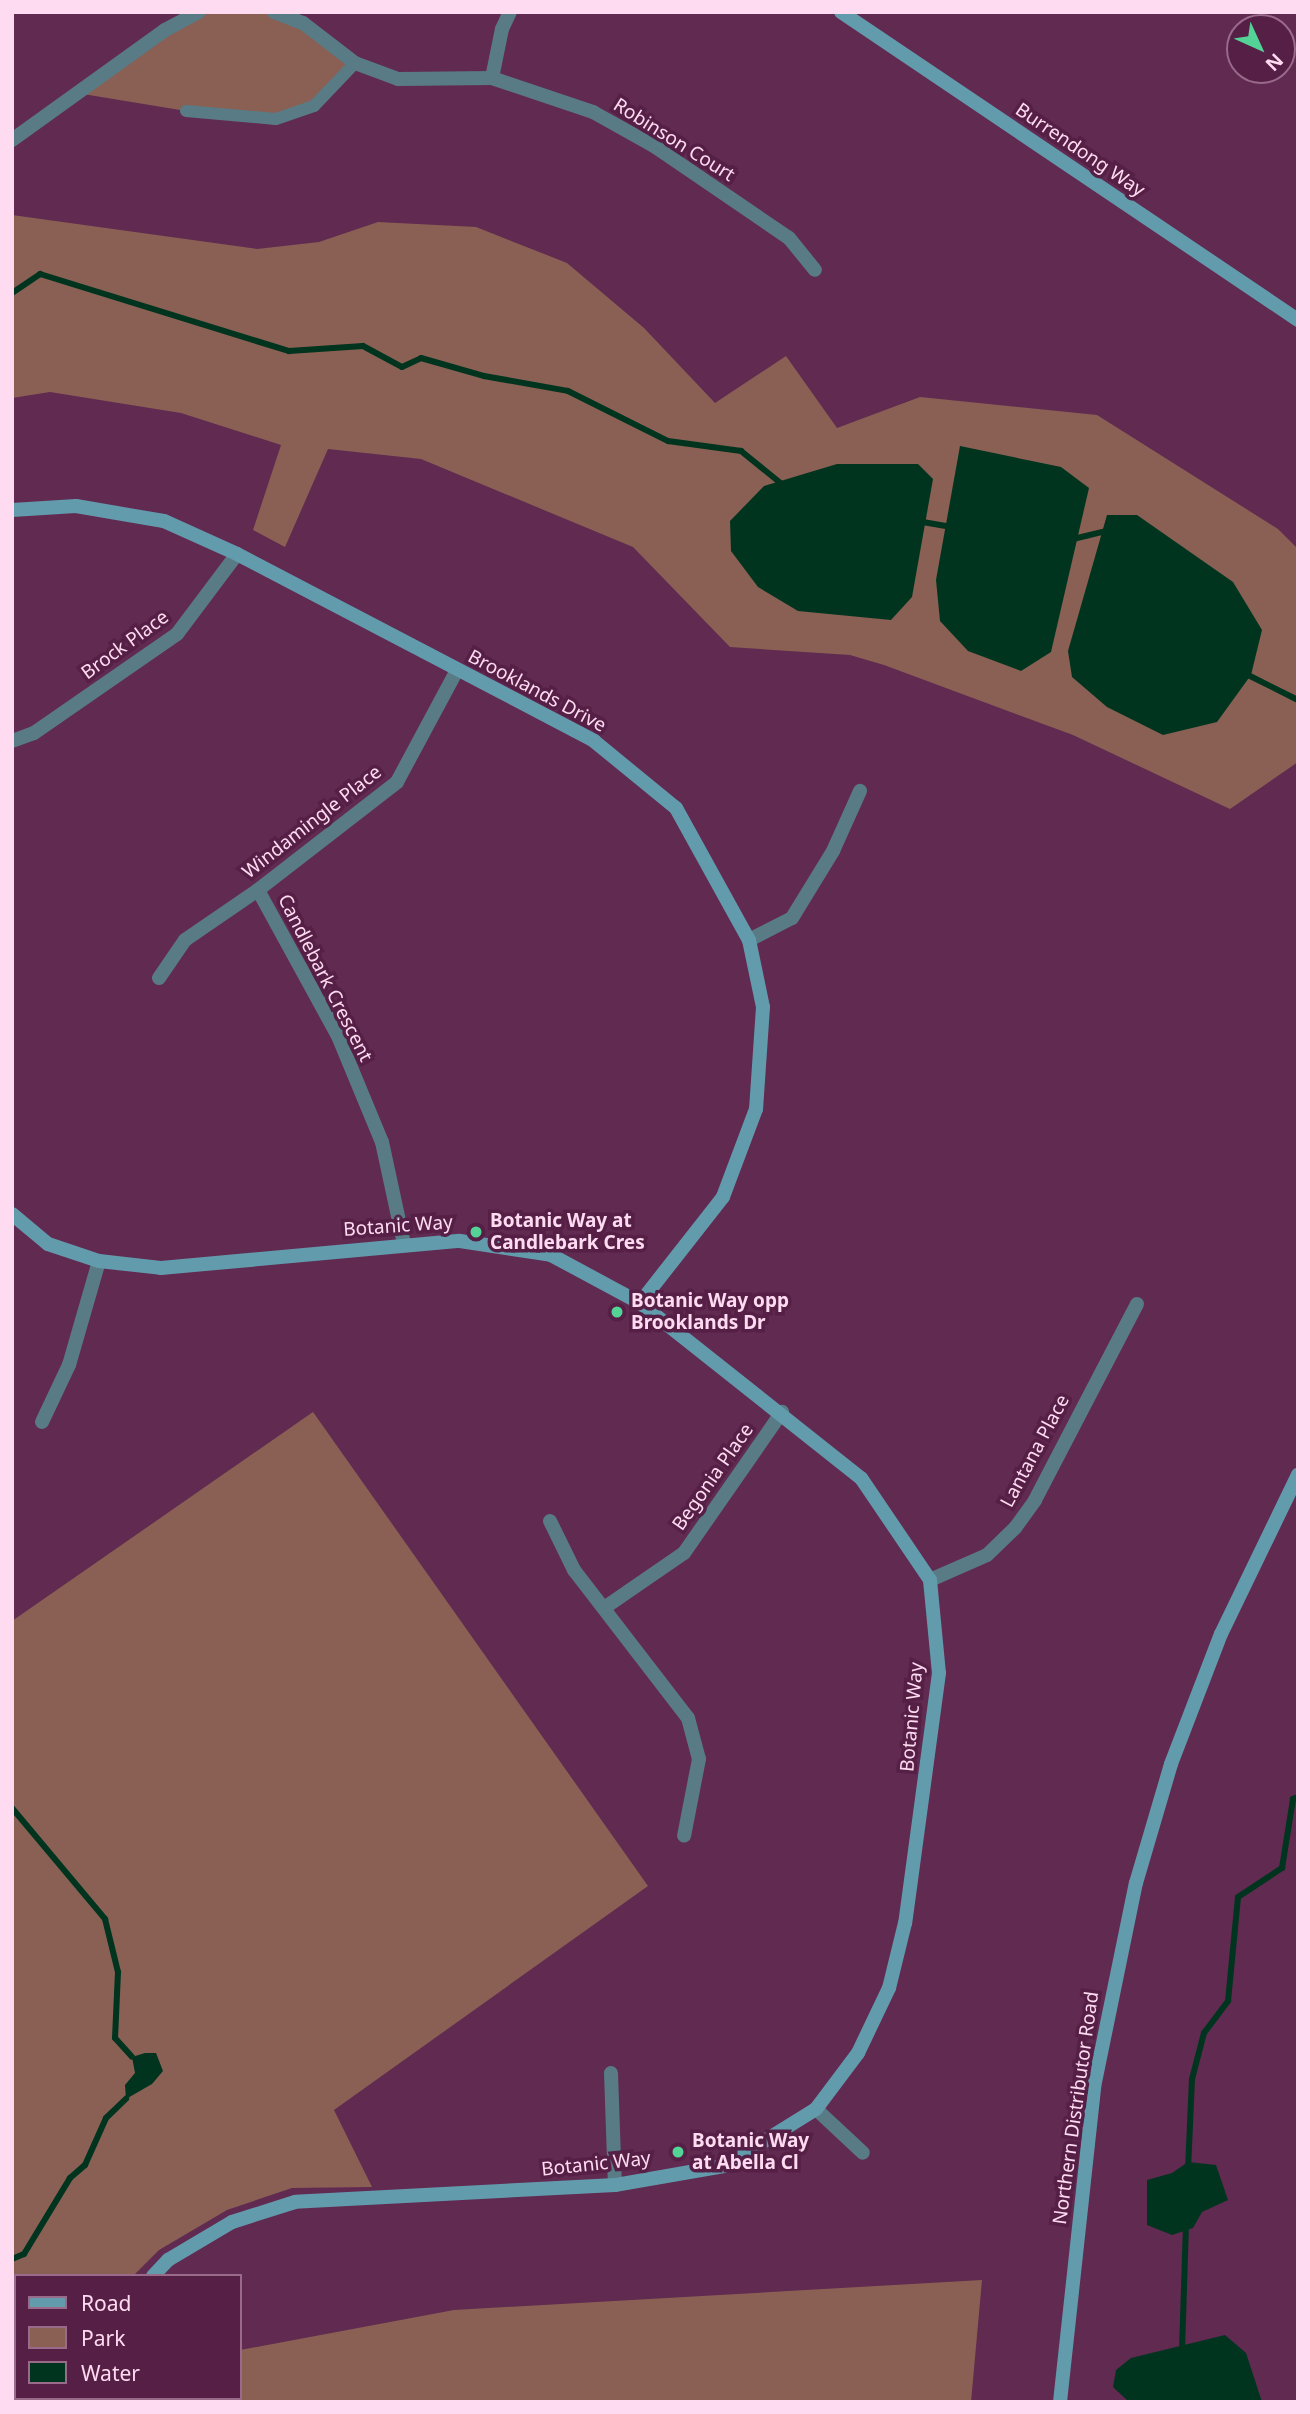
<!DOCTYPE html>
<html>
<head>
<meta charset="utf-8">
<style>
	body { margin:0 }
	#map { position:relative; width:1310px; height:2414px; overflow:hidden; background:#612a51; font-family:"Noto Sans",sans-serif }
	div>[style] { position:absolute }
	.green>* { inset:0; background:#896053 }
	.water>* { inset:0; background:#01341f }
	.stream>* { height:6px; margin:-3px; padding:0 3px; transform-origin:3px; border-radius:3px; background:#01341f }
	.lane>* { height:12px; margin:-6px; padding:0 6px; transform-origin:6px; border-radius:6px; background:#587b86 }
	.street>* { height:14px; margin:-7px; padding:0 7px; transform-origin:7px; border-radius:7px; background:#587b86 }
	.secondary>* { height:14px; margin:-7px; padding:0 7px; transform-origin:7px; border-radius:7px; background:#629bac }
	.dots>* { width:19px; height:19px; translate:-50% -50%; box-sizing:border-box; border:4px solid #551f46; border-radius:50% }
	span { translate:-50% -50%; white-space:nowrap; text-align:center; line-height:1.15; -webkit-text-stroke:7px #551f46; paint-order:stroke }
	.street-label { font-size:19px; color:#fedbf1 }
	.poi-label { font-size:19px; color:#fedbf1; font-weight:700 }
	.left { translate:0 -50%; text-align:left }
	.frame { position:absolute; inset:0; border:14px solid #fedbf1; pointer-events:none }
	.legend { position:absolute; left:14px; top:2274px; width:228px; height:126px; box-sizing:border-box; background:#551f46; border:2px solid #996a8a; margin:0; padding:9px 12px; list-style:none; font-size:21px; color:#fedbf1 }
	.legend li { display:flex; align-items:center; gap:14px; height:35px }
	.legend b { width:35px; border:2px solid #996a8a }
	.north { position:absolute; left:1226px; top:14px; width:70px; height:70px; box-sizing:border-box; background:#551f46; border:2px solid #996a8a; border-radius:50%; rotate:135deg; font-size:19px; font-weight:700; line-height:28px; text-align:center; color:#fedbf1 }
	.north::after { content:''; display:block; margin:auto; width:24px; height:32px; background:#53d396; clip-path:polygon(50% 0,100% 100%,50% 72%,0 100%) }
</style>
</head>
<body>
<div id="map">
	<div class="green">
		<div style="clip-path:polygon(199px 12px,274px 12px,355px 63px,314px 106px,276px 119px,186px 111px,77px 93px)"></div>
		<div style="clip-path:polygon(12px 215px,257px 249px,319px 242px,378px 222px,476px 227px,567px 263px,644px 328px,715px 403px,786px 356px,837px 428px,920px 397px,1097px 415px,1278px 529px,1298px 549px,1298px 762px,1230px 809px,1073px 735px,884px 665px,850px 655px,730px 647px,633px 547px,421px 459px,328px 449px,285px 547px,253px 530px,281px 445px,181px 413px,50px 392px,12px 398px)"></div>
		<div style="clip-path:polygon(313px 1412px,648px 1886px,334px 2110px,372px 2187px,292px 2188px,227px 2210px,159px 2250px,133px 2276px,16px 2276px,16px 2398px,240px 2398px,240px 2350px,454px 2310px,982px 2280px,971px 2402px,12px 2402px,12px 1621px)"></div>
	</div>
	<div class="water">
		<div style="clip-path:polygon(960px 446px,1061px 467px,1089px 488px,1051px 652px,1021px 671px,968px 651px,940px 621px,936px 580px)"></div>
		<div style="clip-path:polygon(837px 464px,918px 464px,933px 479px,912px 597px,891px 620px,798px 611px,758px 587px,731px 551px,730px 521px,764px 486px)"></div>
		<div style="clip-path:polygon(1107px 515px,1137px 515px,1233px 582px,1262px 630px,1251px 675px,1217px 722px,1163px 735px,1107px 707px,1072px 677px,1068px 651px)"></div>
		<div style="clip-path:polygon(145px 2053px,156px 2053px,163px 2071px,152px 2084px,126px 2099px,125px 2085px,135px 2073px,132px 2057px)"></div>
		<div style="clip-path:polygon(1188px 2162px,1216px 2165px,1228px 2200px,1202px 2212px,1193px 2228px,1172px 2235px,1147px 2225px,1147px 2180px,1172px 2173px)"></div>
		<div style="clip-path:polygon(1225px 2335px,1246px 2353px,1262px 2402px,1129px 2402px,1113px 2387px,1116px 2370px,1131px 2358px)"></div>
	</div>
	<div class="stream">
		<div style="left:12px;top:293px;width:34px;rotate:-34deg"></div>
		<div style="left:40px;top:274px;width:261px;rotate:17.2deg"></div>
		<div style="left:289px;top:351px;width:74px;rotate:-3.9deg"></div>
		<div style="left:363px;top:346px;width:44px;rotate:28.3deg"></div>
		<div style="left:402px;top:367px;width:21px;rotate:-25deg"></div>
		<div style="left:421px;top:358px;width:66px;rotate:15.9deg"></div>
		<div style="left:484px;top:376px;width:85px;rotate:10.1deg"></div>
		<div style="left:568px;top:391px;width:112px;rotate:26.6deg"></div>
		<div style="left:668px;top:441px;width:74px;rotate:7.8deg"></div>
		<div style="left:741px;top:451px;width:54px;rotate:39deg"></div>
		<div style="left:917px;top:521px;width:35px;rotate:10deg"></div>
		<div style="left:1069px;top:540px;width:42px;rotate:-13.7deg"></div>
		<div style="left:1246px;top:674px;width:58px;rotate:26.6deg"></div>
		<div style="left:12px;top:1808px;width:145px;rotate:50deg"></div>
		<div style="left:105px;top:1919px;width:55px;rotate:76.2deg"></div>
		<div style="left:118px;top:1972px;width:66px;rotate:92.6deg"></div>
		<div style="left:115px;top:2038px;width:25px;rotate:48deg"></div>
		<div style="left:1188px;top:2170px;width:91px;rotate:-87.5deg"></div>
		<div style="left:1192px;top:2079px;width:48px;rotate:-75.4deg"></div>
		<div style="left:1204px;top:2033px;width:40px;rotate:-53deg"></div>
		<div style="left:1228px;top:2001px;width:104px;rotate:-84.5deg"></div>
		<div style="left:1238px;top:1897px;width:53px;rotate:-33.4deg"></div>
		<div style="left:1282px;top:1868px;width:70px;rotate:-80.9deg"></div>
		<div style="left:1293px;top:1799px;width:5px;rotate:-22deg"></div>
		<div style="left:12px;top:2259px;width:13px;rotate:-23deg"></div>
		<div style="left:24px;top:2254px;width:89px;rotate:-58.8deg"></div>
		<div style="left:70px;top:2178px;width:20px;rotate:-41deg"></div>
		<div style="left:85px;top:2165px;width:51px;rotate:-65.9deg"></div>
		<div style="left:106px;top:2118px;width:28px;rotate:-44deg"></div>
		<div style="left:1182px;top:2351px;width:128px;rotate:-88.2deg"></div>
	</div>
	<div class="lane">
		<div style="left:186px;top:111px;width:90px;rotate:5.1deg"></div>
		<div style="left:276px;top:119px;width:40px;rotate:-18.9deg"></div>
		<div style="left:314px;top:106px;width:59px;rotate:-46.4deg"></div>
	</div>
	<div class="street">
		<div style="left:274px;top:12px;width:31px;rotate:21deg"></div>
		<div style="left:303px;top:23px;width:66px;rotate:37.6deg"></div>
		<div style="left:355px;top:63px;width:46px;rotate:20.4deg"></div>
		<div style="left:398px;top:79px;width:94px;rotate:-0.6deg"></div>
		<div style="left:492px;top:78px;width:107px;rotate:18.6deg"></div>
		<div style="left:593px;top:112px;width:70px;rotate:29.1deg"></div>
		<div style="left:654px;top:146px;width:163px;rotate:34.3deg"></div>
		<div style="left:789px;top:238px;width:41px;rotate:50.9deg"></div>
		<div style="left:492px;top:78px;width:50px;rotate:-78.5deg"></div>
		<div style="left:502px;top:29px;width:19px;rotate:-65deg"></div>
		<div style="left:12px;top:140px;width:188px;rotate:-35.7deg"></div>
		<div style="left:165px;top:30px;width:38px;rotate:-28deg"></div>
		<div style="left:12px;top:741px;width:23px;rotate:-20deg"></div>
		<div style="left:34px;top:733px;width:174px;rotate:-34.7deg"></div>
		<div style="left:177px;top:634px;width:100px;rotate:-53.1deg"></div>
		<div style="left:258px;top:890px;width:166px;rotate:61.3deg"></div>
		<div style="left:338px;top:1036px;width:115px;rotate:67.5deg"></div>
		<div style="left:382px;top:1142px;width:104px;rotate:77.8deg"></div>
		<div style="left:749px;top:940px;width:48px;rotate:-27.1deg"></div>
		<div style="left:792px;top:918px;width:79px;rotate:-58.5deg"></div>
		<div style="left:833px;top:851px;width:66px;rotate:-65.8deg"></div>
		<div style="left:159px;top:978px;width:46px;rotate:-55.6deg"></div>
		<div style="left:185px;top:940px;width:88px;rotate:-34.4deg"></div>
		<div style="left:258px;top:890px;width:176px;rotate:-37.8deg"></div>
		<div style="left:397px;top:782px;width:127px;rotate:-61.8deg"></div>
		<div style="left:42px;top:1422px;width:63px;rotate:-64.7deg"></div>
		<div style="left:69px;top:1365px;width:108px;rotate:-73.9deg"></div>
		<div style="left:550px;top:1521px;width:55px;rotate:63.9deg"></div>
		<div style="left:574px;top:1570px;width:187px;rotate:52.4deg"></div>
		<div style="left:688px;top:1718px;width:42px;rotate:75deg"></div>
		<div style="left:699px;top:1759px;width:78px;rotate:101deg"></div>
		<div style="left:930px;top:1580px;width:62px;rotate:-23.7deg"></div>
		<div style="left:987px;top:1555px;width:39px;rotate:-44deg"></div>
		<div style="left:1015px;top:1528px;width:34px;rotate:-54deg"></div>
		<div style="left:1035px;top:1500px;width:221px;rotate:-62.5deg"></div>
		<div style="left:604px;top:1608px;width:97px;rotate:-34.5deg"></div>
		<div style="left:684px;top:1553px;width:172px;rotate:-55.2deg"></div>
		<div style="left:611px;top:2073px;width:112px;rotate:88deg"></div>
		<div style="left:816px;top:2109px;width:64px;rotate:43.1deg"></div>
	</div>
	<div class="secondary">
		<div style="left:841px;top:12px;width:551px;rotate:33.98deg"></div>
		<div style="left:12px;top:510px;width:64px;rotate:-3.6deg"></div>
		<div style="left:76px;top:506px;width:89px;rotate:9.7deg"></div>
		<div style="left:164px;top:521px;width:80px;rotate:24.3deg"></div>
		<div style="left:237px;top:554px;width:403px;rotate:27.6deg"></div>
		<div style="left:594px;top:741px;width:106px;rotate:39.3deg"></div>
		<div style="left:676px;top:808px;width:151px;rotate:61.1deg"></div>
		<div style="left:749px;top:940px;width:68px;rotate:78.2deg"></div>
		<div style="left:763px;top:1007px;width:102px;rotate:93.9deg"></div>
		<div style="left:756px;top:1109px;width:94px;rotate:110.6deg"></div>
		<div style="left:723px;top:1197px;width:135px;rotate:128.1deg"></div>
		<div style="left:12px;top:1214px;width:47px;rotate:39.8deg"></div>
		<div style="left:48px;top:1244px;width:54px;rotate:18.4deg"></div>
		<div style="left:99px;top:1261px;width:62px;rotate:6.4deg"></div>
		<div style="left:161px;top:1268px;width:300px;rotate:-5.2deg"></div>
		<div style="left:460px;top:1241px;width:92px;rotate:8.7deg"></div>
		<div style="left:551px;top:1255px;width:101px;rotate:28.3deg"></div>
		<div style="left:640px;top:1303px;width:282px;rotate:38.4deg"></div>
		<div style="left:861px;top:1478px;width:123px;rotate:55.9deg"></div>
		<div style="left:930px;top:1580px;width:93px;rotate:84.5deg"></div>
		<div style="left:939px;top:1673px;width:252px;rotate:97.7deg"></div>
		<div style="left:905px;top:1923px;width:67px;rotate:103.8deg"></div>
		<div style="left:889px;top:1988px;width:72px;rotate:115.5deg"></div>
		<div style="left:858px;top:2053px;width:70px;rotate:126.9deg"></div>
		<div style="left:816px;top:2109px;width:108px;rotate:148.2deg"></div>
		<div style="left:724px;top:2166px;width:111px;rotate:170.1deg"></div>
		<div style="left:615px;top:2185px;width:320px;rotate:177deg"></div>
		<div style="left:295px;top:2202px;width:66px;rotate:162.4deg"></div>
		<div style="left:232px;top:2222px;width:74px;rotate:149.3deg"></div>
		<div style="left:168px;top:2260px;width:22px;rotate:133deg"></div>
		<div style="left:72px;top:2402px;width:4px;rotate:-90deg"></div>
		<div style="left:1060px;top:2402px;width:317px;rotate:-83.8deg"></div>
		<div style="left:1094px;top:2087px;width:208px;rotate:-78.4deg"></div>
		<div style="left:1136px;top:1883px;width:124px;rotate:-73.6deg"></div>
		<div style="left:1171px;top:1764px;width:139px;rotate:-69deg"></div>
		<div style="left:1221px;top:1634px;width:177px;rotate:-64.2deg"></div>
	</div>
	<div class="dots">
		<div style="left:476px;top:1232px;background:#53d396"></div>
		<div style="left:617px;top:1312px;background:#53d396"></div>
		<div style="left:678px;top:2152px;background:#53d396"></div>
	</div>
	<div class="street-label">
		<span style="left:674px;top:140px;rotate:32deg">Robinson Court</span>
		<span style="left:1080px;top:150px;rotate:34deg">Burrendong Way</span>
		<span style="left:125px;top:645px;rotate:-36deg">Brock Place</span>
		<span style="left:537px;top:691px;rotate:28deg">Brooklands Drive</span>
		<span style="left:312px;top:822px;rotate:-38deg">Windamingle Place</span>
		<span style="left:325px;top:978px;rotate:63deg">Candlebark Crescent</span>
		<span style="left:398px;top:1226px;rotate:-4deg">Botanic Way</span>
		<span style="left:1035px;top:1451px;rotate:-62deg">Lantana Place</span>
		<span style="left:713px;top:1477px;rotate:-55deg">Begonia Place</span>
		<span style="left:912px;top:1717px;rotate:-85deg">Botanic Way</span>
		<span style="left:1076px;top:2108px;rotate:-82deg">Northern Distributor Road</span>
		<span style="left:596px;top:2164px;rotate:-6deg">Botanic Way</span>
	</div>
	<div class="poi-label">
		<span class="left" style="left:490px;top:1232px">Botanic Way at<br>Candlebark Cres</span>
		<span class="left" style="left:631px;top:1312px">Botanic Way opp<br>Brooklands Dr</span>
		<span class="left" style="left:692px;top:2152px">Botanic Way<br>at Abella Cl</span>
	</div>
	<div class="frame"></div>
	<ul class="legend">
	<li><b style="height:9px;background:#629bac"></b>Road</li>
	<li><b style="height:19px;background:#896053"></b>Park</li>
	<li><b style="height:19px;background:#01341f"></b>Water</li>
	</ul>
	<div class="north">N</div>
</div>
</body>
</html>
